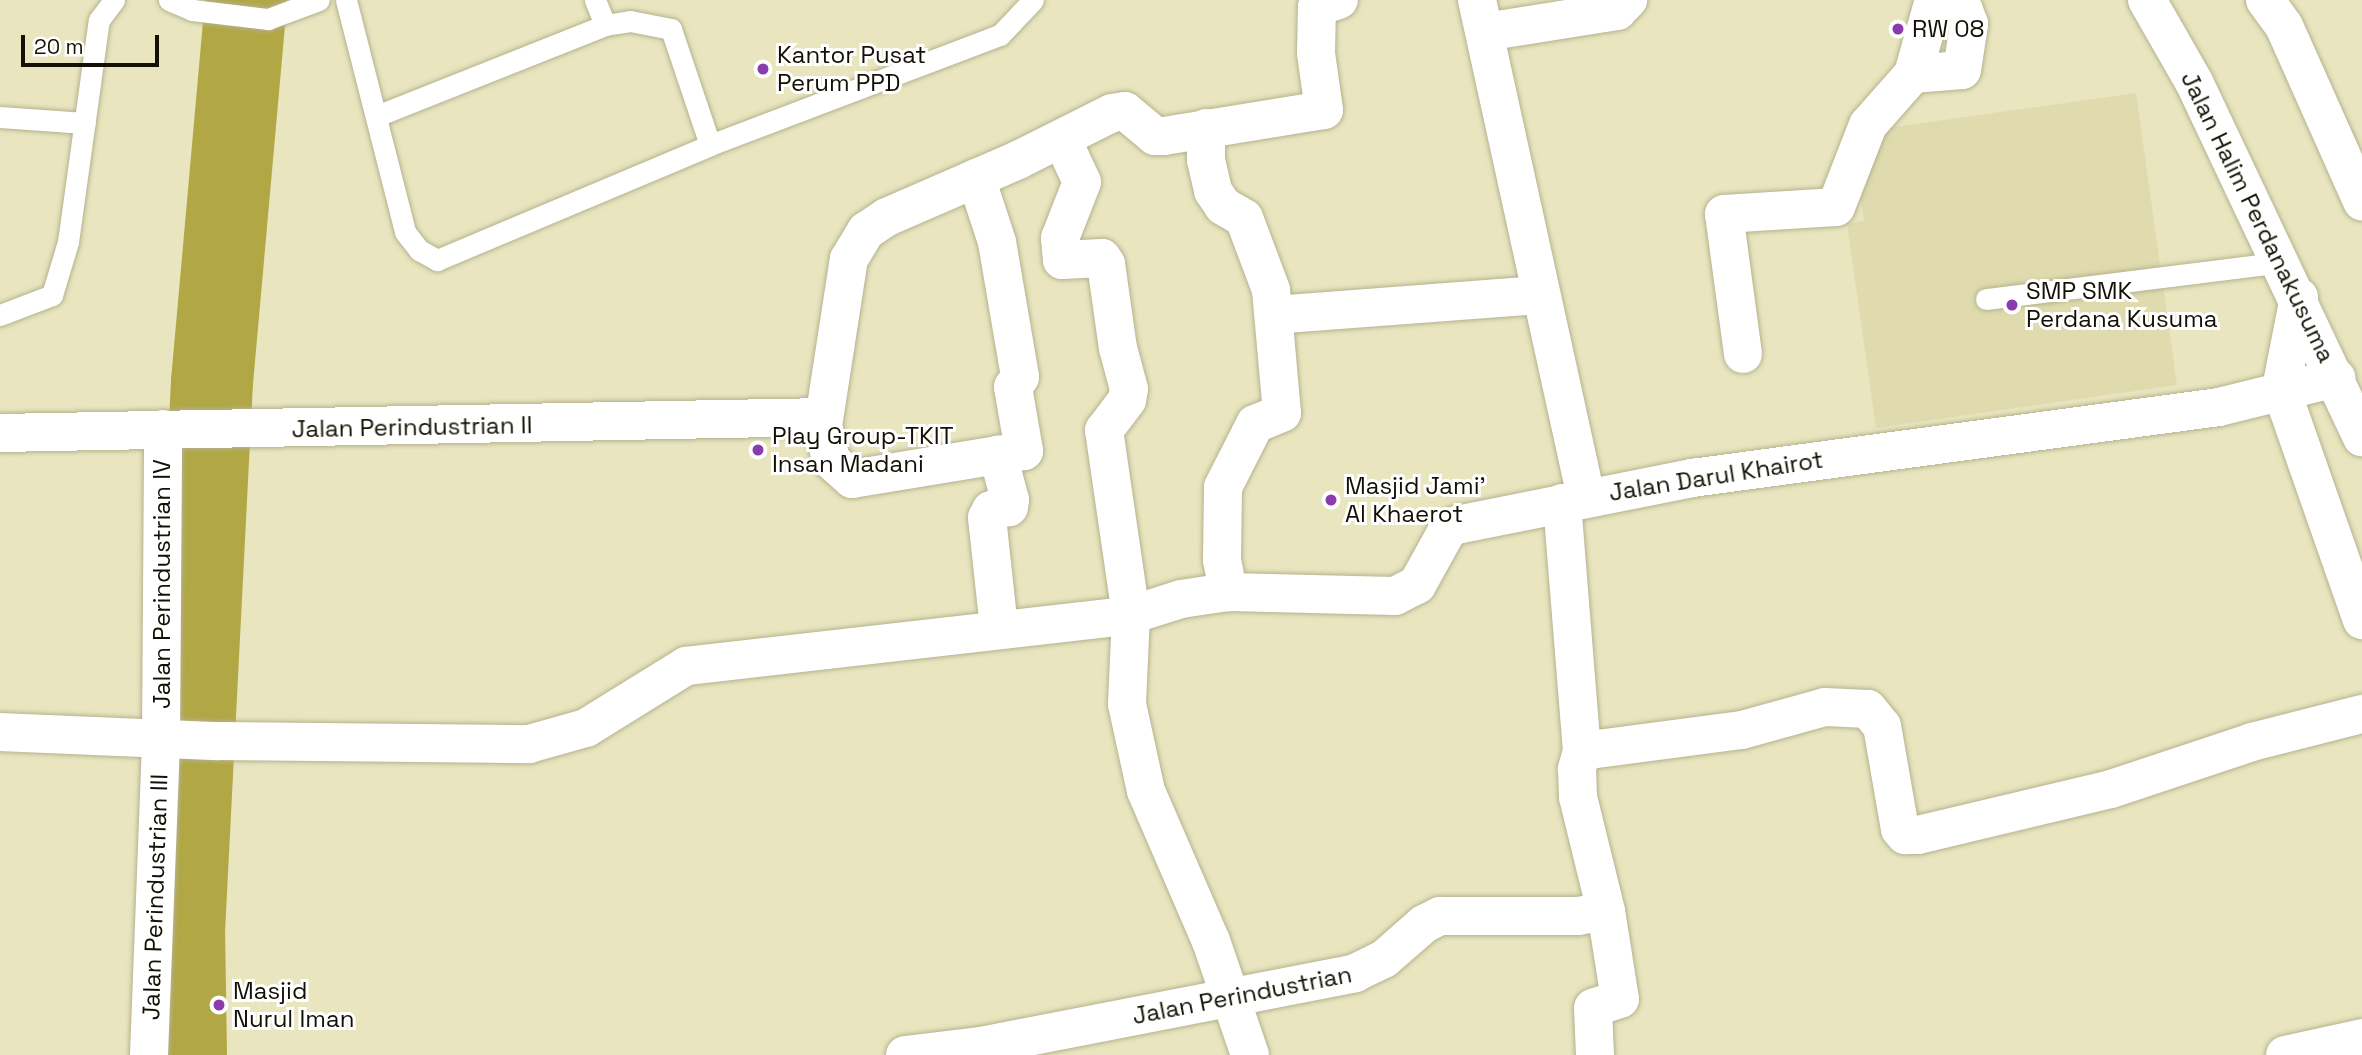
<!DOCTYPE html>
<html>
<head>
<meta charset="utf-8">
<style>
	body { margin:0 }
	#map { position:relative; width:2362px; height:1055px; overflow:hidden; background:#e8e5bf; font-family:"Space Grotesk",sans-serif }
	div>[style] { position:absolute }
	.built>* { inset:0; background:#dfdbae }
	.river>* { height:82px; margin:-41px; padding:0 41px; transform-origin:41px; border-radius:41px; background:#b1a745 }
	.roads { filter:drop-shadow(0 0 2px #b5b28e) drop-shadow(0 0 2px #b5b28e) }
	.lane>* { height:21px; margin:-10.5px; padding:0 10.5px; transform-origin:10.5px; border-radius:10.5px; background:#fff }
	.street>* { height:38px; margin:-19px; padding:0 19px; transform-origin:19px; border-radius:19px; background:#fff }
	.secondary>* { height:38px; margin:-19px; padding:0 19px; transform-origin:19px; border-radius:19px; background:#fff }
	.dots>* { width:19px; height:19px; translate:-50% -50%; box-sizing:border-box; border:4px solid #fff; border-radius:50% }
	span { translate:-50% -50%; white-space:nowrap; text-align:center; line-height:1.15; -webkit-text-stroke:6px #fff; paint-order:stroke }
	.poi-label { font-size:24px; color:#131105 }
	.left { translate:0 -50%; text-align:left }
	.street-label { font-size:24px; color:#131105 }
	.scale { position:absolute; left:21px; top:35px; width:138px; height:32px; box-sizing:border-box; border:4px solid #131105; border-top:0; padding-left:9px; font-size:21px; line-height:24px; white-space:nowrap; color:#131105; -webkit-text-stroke:5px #fff; paint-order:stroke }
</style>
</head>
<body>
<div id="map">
	<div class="built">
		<div style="clip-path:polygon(2136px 93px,2177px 385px,1876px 428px,1847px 224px,1864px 221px,1852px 133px)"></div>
	</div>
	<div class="river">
		<div style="left:186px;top:1055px;width:124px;rotate:-90.9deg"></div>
		<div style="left:184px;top:931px;width:550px;rotate:-87.08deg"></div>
		<div style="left:212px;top:382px;width:384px;rotate:-84.9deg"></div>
	</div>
	<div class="roads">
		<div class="lane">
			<div style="left:169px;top:0;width:25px;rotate:23deg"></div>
			<div style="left:192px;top:10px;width:77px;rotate:6.8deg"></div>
			<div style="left:268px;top:19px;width:54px;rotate:-20.4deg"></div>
			<div style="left:346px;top:0;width:239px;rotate:75.7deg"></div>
			<div style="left:405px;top:232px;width:23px;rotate:52deg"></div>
			<div style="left:419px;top:250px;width:21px;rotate:29deg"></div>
			<div style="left:437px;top:260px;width:296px;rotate:-22.8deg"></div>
			<div style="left:710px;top:145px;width:310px;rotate:-20.8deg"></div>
			<div style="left:1000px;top:35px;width:48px;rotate:-46.7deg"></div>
			<div style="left:595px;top:0;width:27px;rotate:68deg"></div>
			<div style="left:379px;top:115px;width:243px;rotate:-21.7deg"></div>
			<div style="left:605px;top:25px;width:25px;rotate:-9deg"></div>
			<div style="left:630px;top:21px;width:42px;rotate:11deg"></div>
			<div style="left:671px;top:29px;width:122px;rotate:71.4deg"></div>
			<div style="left:0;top:117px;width:85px;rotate:4deg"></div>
			<div style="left:1986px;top:299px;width:298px;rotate:-7.1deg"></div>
			<div style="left:0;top:315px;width:56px;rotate:-21deg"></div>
			<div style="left:52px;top:295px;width:55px;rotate:-73.2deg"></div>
			<div style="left:68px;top:242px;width:224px;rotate:-82.1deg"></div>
			<div style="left:99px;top:20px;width:25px;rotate:-53deg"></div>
		</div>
		<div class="street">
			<div style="left:1477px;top:0;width:509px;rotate:77.63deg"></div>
			<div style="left:1485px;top:32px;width:134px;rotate:-9deg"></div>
			<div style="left:1617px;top:11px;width:16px;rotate:-45deg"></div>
			<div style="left:1913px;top:74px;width:49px;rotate:-4.7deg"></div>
			<div style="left:1962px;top:70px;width:47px;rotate:-81.3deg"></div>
			<div style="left:1969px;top:24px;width:15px;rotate:-110deg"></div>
			<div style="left:1964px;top:10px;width:17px;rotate:-155deg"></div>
			<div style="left:1949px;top:3px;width:16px;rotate:176deg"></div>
			<div style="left:1206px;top:128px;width:32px;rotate:90deg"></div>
			<div style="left:1206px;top:160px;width:32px;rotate:77deg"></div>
			<div style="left:1213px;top:191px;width:18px;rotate:56deg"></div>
			<div style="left:1223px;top:206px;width:24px;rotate:30deg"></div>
			<div style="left:1244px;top:218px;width:77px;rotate:69.4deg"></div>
			<div style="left:1271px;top:290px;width:123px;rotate:84.9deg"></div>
			<div style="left:1282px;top:413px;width:29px;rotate:158deg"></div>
			<div style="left:1255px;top:424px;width:71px;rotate:116.9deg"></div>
			<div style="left:1223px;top:487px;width:73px;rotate:90.8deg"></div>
			<div style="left:1222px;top:560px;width:33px;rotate:79deg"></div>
			<div style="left:1062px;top:139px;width:47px;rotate:65.1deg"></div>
			<div style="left:1082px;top:182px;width:60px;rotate:111.4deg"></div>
			<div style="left:1060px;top:238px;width:22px;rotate:85deg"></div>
			<div style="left:1062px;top:260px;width:40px;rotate:-2.9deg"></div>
			<div style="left:1102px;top:258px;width:7px;rotate:56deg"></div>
			<div style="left:1106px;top:264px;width:85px;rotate:81.9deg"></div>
			<div style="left:1118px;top:348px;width:42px;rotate:75deg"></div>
			<div style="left:1129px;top:389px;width:11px;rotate:100deg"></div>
			<div style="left:1127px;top:400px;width:38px;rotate:127deg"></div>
			<div style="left:1104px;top:430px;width:187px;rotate:81.7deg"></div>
			<div style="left:1131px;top:615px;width:89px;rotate:92.6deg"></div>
			<div style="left:1127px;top:704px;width:89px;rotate:77.7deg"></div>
			<div style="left:1146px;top:791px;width:163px;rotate:66.6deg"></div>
			<div style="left:1211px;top:941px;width:120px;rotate:71.1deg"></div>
			<div style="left:976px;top:178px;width:67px;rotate:71.8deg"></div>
			<div style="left:997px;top:242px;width:137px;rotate:80.3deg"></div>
			<div style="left:1020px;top:377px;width:12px;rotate:125deg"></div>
			<div style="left:1013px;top:387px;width:65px;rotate:80.2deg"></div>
			<div style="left:1024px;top:451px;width:26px;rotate:171deg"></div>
			<div style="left:2299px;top:297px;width:94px;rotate:101.1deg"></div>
			<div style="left:2281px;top:389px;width:245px;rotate:70.7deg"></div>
			<div style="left:1274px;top:315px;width:267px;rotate:-4.3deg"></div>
			<div style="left:1743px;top:354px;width:141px;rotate:-97.7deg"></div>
			<div style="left:1724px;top:214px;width:112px;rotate:-3.6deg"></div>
			<div style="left:1836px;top:207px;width:88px;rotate:-68.7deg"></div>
			<div style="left:1868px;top:125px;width:68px;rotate:-48.6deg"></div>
			<div style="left:1913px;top:74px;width:77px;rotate:-74.2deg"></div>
			<div style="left:0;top:433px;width:824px;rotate:-1.11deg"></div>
			<div style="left:1562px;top:503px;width:249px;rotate:85.4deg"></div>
			<div style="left:1582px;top:751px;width:19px;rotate:106deg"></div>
			<div style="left:1577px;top:769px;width:28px;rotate:88deg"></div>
			<div style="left:1578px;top:797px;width:117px;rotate:76.2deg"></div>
			<div style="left:1606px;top:911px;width:89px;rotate:81deg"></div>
			<div style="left:1620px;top:999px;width:28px;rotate:162deg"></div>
			<div style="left:1593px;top:1008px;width:47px;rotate:87.6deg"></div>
			<div style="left:999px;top:628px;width:111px;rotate:-96.2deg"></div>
			<div style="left:987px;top:518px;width:9px;rotate:-63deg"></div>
			<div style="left:991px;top:510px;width:18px;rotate:-9deg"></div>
			<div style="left:1009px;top:507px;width:7px;rotate:-82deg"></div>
			<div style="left:1010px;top:500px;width:47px;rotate:-104.9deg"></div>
			<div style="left:998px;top:455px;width:148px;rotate:170.7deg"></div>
			<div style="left:852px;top:479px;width:28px;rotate:-138deg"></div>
			<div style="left:831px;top:460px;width:35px;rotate:-103deg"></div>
			<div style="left:823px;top:426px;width:169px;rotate:-81.2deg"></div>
			<div style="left:849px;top:259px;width:33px;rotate:-59deg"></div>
			<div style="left:866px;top:231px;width:25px;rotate:-34deg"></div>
			<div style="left:887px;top:217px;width:143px;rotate:-23.5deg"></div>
			<div style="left:1018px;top:160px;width:105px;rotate:-26.6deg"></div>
			<div style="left:1112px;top:113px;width:13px;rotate:-9deg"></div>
			<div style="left:1125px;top:111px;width:39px;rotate:40deg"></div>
			<div style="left:1155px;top:136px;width:9px"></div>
			<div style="left:1164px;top:136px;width:162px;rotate:-9.2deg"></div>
			<div style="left:1324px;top:110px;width:58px;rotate:-98deg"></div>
			<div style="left:1316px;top:53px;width:46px;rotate:-88.8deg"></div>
			<div style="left:1317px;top:7px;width:23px;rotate:-18deg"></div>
			<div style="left:0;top:732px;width:219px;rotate:2.4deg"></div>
			<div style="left:219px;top:741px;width:310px;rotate:0.6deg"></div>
			<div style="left:529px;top:744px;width:59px;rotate:-15.7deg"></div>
			<div style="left:586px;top:728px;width:118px;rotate:-31.8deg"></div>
			<div style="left:686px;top:666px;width:448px;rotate:-6.5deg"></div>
			<div style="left:1131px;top:615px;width:52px;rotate:-17.7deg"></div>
			<div style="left:1181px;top:599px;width:48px;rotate:-8.5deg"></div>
			<div style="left:1228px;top:592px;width:167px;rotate:1.4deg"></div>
			<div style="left:1395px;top:596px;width:25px;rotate:-27deg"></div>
			<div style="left:1417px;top:585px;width:64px;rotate:-61deg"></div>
			<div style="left:1448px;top:529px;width:10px;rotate:-24deg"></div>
			<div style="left:1457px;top:525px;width:240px;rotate:-11.3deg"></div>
			<div style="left:1692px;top:478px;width:532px;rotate:-7.67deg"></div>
			<div style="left:2219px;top:407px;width:121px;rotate:-13.9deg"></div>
			<div style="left:1582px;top:751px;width:161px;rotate:-7.5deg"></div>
			<div style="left:1742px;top:730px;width:86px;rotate:-15.5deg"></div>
			<div style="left:1825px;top:707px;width:43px;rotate:2.7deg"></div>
			<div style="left:1868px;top:709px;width:22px;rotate:51deg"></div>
			<div style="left:1882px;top:726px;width:105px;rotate:80.1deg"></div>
			<div style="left:1900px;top:829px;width:8px;rotate:50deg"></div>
			<div style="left:1905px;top:835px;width:13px"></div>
			<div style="left:1918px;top:835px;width:198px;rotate:-13.4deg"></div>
			<div style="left:2111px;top:789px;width:149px;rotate:-18.4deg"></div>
			<div style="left:2252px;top:742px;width:114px;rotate:-14.3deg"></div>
			<div style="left:149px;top:1055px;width:316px;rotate:-87.8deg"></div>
			<div style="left:161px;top:739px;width:310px;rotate:-89.6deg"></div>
			<div style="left:905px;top:1055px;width:77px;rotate:-6.8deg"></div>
			<div style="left:981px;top:1046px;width:381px;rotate:-11deg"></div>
			<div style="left:1355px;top:973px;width:32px;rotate:-26deg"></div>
			<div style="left:1384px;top:959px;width:53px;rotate:-41.2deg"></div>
			<div style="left:1424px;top:924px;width:18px;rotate:-27deg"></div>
			<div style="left:1440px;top:916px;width:138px"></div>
			<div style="left:1578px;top:916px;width:28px;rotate:-10deg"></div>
			<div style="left:2285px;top:1055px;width:79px;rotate:-12.4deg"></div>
		</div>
		<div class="secondary">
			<div style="left:2147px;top:0;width:95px;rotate:60.2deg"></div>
			<div style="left:2194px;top:82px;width:393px;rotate:64.7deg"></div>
			<div style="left:2265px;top:0;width:32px;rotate:54deg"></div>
			<div style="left:2284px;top:26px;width:192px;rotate:66deg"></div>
		</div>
	</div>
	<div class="dots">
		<div style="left:1898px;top:29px;background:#8a3cad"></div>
		<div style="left:763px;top:69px;background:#8a3cad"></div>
		<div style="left:2012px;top:305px;background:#8a3cad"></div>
		<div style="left:758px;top:450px;background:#8a3cad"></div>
		<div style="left:1331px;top:500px;background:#8a3cad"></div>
		<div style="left:219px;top:1005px;background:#8a3cad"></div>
	</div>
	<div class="poi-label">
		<span class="left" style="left:1912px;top:29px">RW 08</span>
		<span class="left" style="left:777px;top:69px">Kantor Pusat<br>Perum PPD</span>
		<span class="left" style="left:2026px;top:305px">SMP SMK<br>Perdana Kusuma</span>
		<span class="left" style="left:772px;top:450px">Play Group-TKIT<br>Insan Madani</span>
		<span class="left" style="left:1345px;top:500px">Masjid Jami'<br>Al Khaerot</span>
		<span class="left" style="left:233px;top:1005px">Masjid<br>Nurul Iman</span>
	</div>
	<div class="street-label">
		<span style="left:2258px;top:217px;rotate:64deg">Jalan Halim Perdanakusuma</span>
		<span style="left:412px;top:427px;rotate:-1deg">Jalan Perindustrian II</span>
		<span style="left:1716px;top:476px;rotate:-9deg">Jalan Darul Khairot</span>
		<span style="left:162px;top:584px;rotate:-90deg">Jalan Perindustrian IV</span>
		<span style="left:155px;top:897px;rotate:-88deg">Jalan Perindustrian III</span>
		<span style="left:1242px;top:995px;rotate:-11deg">Jalan Perindustrian</span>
	</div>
	<div class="scale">20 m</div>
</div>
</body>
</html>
